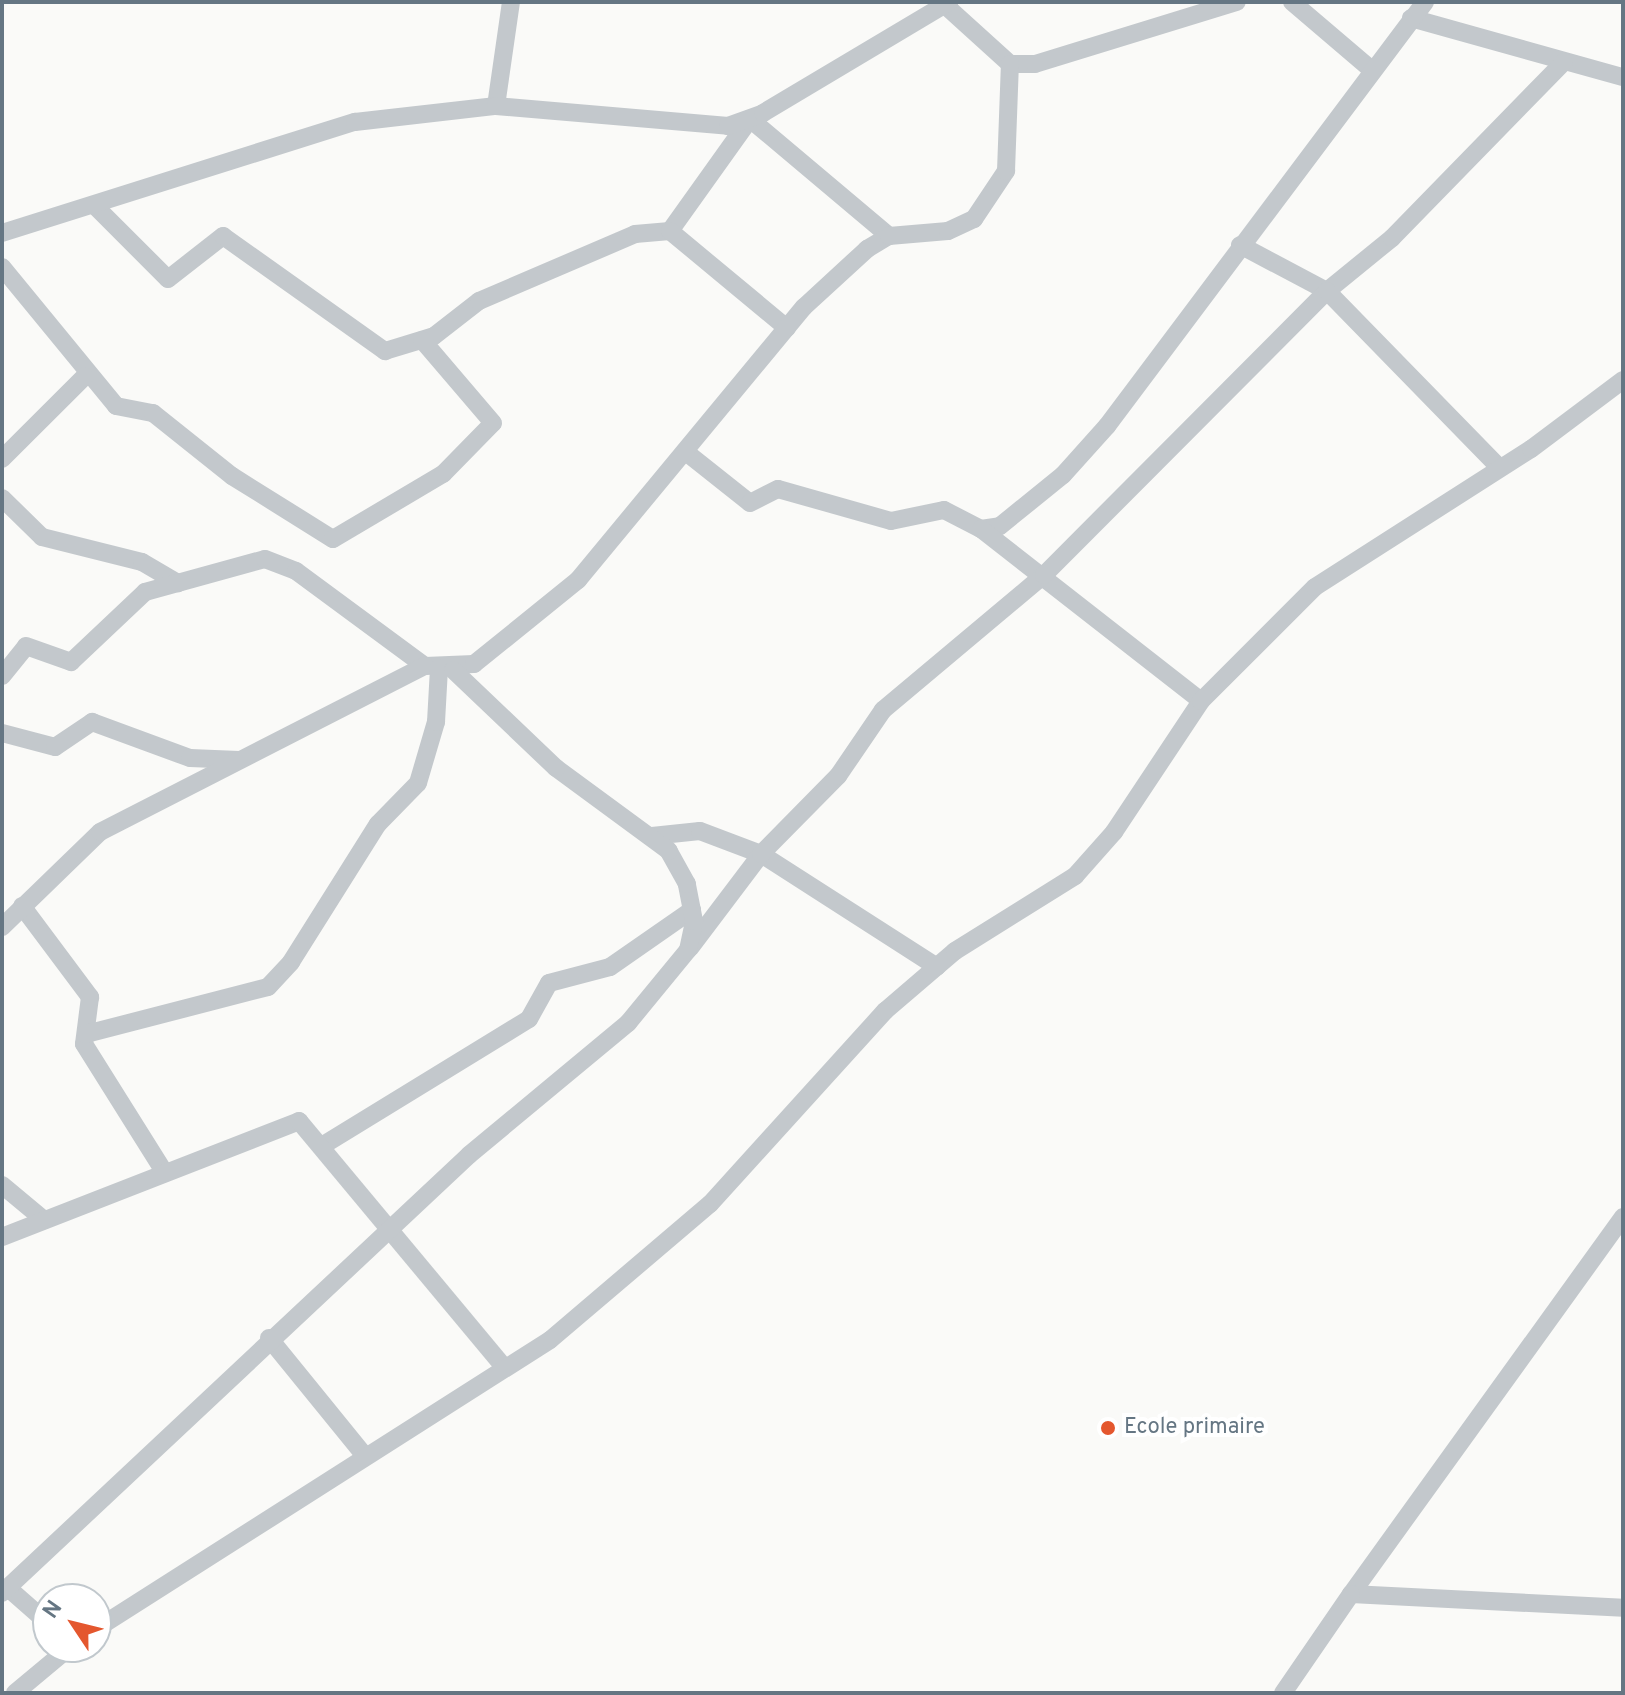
<!DOCTYPE html>
<html>
<head>
<meta charset="utf-8">
<style>
	body { margin:0 }
	#map { position:relative; width:1625px; height:1695px; overflow:hidden; background:#fafaf8; font-family:Overpass,sans-serif }
	div>[style] { position:absolute }
	.street>* { height:18px; margin:-9px; padding:0 9px; transform-origin:9px; border-radius:9px; background:#c3c8cc }
	.dots>* { width:22px; height:22px; translate:-50% -50%; box-sizing:border-box; border:4px solid #fff; border-radius:50% }
	span { translate:-50% -50%; white-space:nowrap; text-align:center; line-height:1.15; -webkit-text-stroke:8px #fff; paint-order:stroke }
	.poi-label { font-size:22px; color:#657683 }
	.left { translate:0 -50%; text-align:left }
	.frame { position:absolute; inset:0; border:4px solid #657683; pointer-events:none }
	.north { position:absolute; left:32px; top:1583px; width:80px; height:80px; box-sizing:border-box; background:#fff; border:2px solid #c1c8cd; border-radius:50%; rotate:305deg; font-size:22px; font-weight:700; line-height:32px; text-align:center; color:#657683 }
	.north::after { content:''; display:block; margin:auto; width:28px; height:36px; background:#e4572e; clip-path:polygon(50% 0,100% 100%,50% 72%,0 100%) }
</style>
</head>
<body>
<div id="map">
	<div class="street">
		<div style="left:1292px;top:2px;width:105px;rotate:40.4deg"></div>
		<div style="left:946px;top:6px;width:86px;rotate:42.2deg"></div>
		<div style="left:1010px;top:64px;width:25px"></div>
		<div style="left:1035px;top:64px;width:211px;rotate:-17.1deg"></div>
		<div style="left:1411px;top:18px;width:220px;rotate:15.6deg"></div>
		<div style="left:496px;top:106px;width:105px;rotate:-81.8deg"></div>
		<div style="left:95px;top:206px;width:103px;rotate:45deg"></div>
		<div style="left:168px;top:279px;width:70px;rotate:-38deg"></div>
		<div style="left:223px;top:236px;width:199px;rotate:35.4deg"></div>
		<div style="left:385px;top:351px;width:51px;rotate:-17deg"></div>
		<div style="left:434px;top:336px;width:57px;rotate:-37.9deg"></div>
		<div style="left:479px;top:301px;width:170px;rotate:-23.2deg"></div>
		<div style="left:635px;top:234px;width:35px;rotate:-5deg"></div>
		<div style="left:670px;top:231px;width:138px;rotate:-54.5deg"></div>
		<div style="left:750px;top:119px;width:182px;rotate:40.1deg"></div>
		<div style="left:670px;top:231px;width:152px;rotate:39.7deg"></div>
		<div style="left:2px;top:233px;width:370px;rotate:-17.5deg"></div>
		<div style="left:355px;top:122px;width:142px;rotate:-6.5deg"></div>
		<div style="left:496px;top:106px;width:233px;rotate:4.9deg"></div>
		<div style="left:728px;top:126px;width:37px;rotate:-20deg"></div>
		<div style="left:763px;top:113px;width:217px;rotate:-30.8deg"></div>
		<div style="left:1240px;top:245px;width:98px;rotate:27.9deg"></div>
		<div style="left:1327px;top:291px;width:84px;rotate:-39.2deg"></div>
		<div style="left:1392px;top:238px;width:246px;rotate:-45.7deg"></div>
		<div style="left:2px;top:267px;width:180px;rotate:50.6deg"></div>
		<div style="left:116px;top:406px;width:38px;rotate:11deg"></div>
		<div style="left:153px;top:413px;width:101px;rotate:38.6deg"></div>
		<div style="left:232px;top:476px;width:119px;rotate:32deg"></div>
		<div style="left:333px;top:539px;width:128px;rotate:-30.6deg"></div>
		<div style="left:443px;top:474px;width:71px;rotate:-45.6deg"></div>
		<div style="left:493px;top:423px;width:109px;rotate:-130.5deg"></div>
		<div style="left:687px;top:453px;width:80px;rotate:38.4deg"></div>
		<div style="left:750px;top:503px;width:31px;rotate:-27deg"></div>
		<div style="left:778px;top:489px;width:117px;rotate:15.8deg"></div>
		<div style="left:891px;top:521px;width:54px;rotate:-11.7deg"></div>
		<div style="left:944px;top:510px;width:42px;rotate:27.2deg"></div>
		<div style="left:981px;top:529px;width:19px;rotate:-9deg"></div>
		<div style="left:1000px;top:526px;width:81px;rotate:-39deg"></div>
		<div style="left:1063px;top:475px;width:66px;rotate:-48.1deg"></div>
		<div style="left:1107px;top:426px;width:530px;rotate:-53.13deg"></div>
		<div style="left:2px;top:459px;width:117px;rotate:-45deg"></div>
		<div style="left:2px;top:498px;width:56px;rotate:44.3deg"></div>
		<div style="left:42px;top:537px;width:103px;rotate:14deg"></div>
		<div style="left:142px;top:562px;width:42px;rotate:30.3deg"></div>
		<div style="left:981px;top:529px;width:279px;rotate:38deg"></div>
		<div style="left:2px;top:676px;width:38px;rotate:-51deg"></div>
		<div style="left:26px;top:646px;width:48px;rotate:19.6deg"></div>
		<div style="left:71px;top:662px;width:102px;rotate:-43.4deg"></div>
		<div style="left:145px;top:592px;width:124px;rotate:-15.4deg"></div>
		<div style="left:265px;top:559px;width:33px;rotate:21deg"></div>
		<div style="left:296px;top:571px;width:160px;rotate:36.4deg"></div>
		<div style="left:425px;top:666px;width:49px;rotate:-2.3deg"></div>
		<div style="left:474px;top:664px;width:134px;rotate:-38.9deg"></div>
		<div style="left:578px;top:580px;width:354px;rotate:-50.4deg"></div>
		<div style="left:804px;top:307px;width:86px;rotate:-42.6deg"></div>
		<div style="left:867px;top:249px;width:26px;rotate:-31deg"></div>
		<div style="left:889px;top:236px;width:59px;rotate:-4.8deg"></div>
		<div style="left:948px;top:231px;width:29px;rotate:-25deg"></div>
		<div style="left:974px;top:219px;width:58px;rotate:-56.3deg"></div>
		<div style="left:1006px;top:171px;width:107px;rotate:-87.9deg"></div>
		<div style="left:2px;top:733px;width:55px;rotate:14.8deg"></div>
		<div style="left:55px;top:747px;width:45px;rotate:-34deg"></div>
		<div style="left:92px;top:722px;width:104px;rotate:20.2deg"></div>
		<div style="left:190px;top:758px;width:49px;rotate:2.3deg"></div>
		<div style="left:652px;top:836px;width:48px;rotate:-5.9deg"></div>
		<div style="left:700px;top:831px;width:65px;rotate:20.7deg"></div>
		<div style="left:761px;top:854px;width:209px;rotate:32.7deg"></div>
		<div style="left:22px;top:906px;width:114px;rotate:53.2deg"></div>
		<div style="left:90px;top:997px;width:47px;rotate:97.3deg"></div>
		<div style="left:84px;top:1044px;width:152px;rotate:57.9deg"></div>
		<div style="left:2px;top:927px;width:136px;rotate:-44.1deg"></div>
		<div style="left:100px;top:832px;width:365px;rotate:-27.1deg"></div>
		<div style="left:690px;top:948px;width:118px;rotate:-52.9deg"></div>
		<div style="left:761px;top:854px;width:110px;rotate:-45.4deg"></div>
		<div style="left:838px;top:776px;width:80px;rotate:-55.7deg"></div>
		<div style="left:883px;top:710px;width:210px;rotate:-40deg"></div>
		<div style="left:1044px;top:575px;width:401px;rotate:-45.1deg"></div>
		<div style="left:1327px;top:291px;width:246px;rotate:45.7deg"></div>
		<div style="left:86px;top:1034px;width:188px;rotate:-14.5deg"></div>
		<div style="left:268px;top:987px;width:34px;rotate:-47deg"></div>
		<div style="left:291px;top:962px;width:163px;rotate:-57.8deg"></div>
		<div style="left:378px;top:824px;width:57px;rotate:-45.7deg"></div>
		<div style="left:418px;top:783px;width:64px;rotate:-73.6deg"></div>
		<div style="left:436px;top:722px;width:54px;rotate:-86.8deg"></div>
		<div style="left:325px;top:1144px;width:239px;rotate:-31.5deg"></div>
		<div style="left:529px;top:1019px;width:41px;rotate:-60.9deg"></div>
		<div style="left:549px;top:983px;width:63px;rotate:-14.7deg"></div>
		<div style="left:610px;top:967px;width:100px;rotate:-34.8deg"></div>
		<div style="left:2px;top:1185px;width:55px;rotate:39.8deg"></div>
		<div style="left:1623px;top:1217px;width:465px;rotate:125.8deg"></div>
		<div style="left:1351px;top:1594px;width:272px;rotate:2.9deg"></div>
		<div style="left:2px;top:1237px;width:319px;rotate:-21.3deg"></div>
		<div style="left:299px;top:1121px;width:320px;rotate:50.2deg"></div>
		<div style="left:269px;top:1338px;width:151px;rotate:50.9deg"></div>
		<div style="left:8px;top:1588px;width:53px;rotate:41.2deg"></div>
		<div style="left:2px;top:1593px;width:640px;rotate:-43.16deg"></div>
		<div style="left:469px;top:1155px;width:207px;rotate:-39.7deg"></div>
		<div style="left:628px;top:1023px;width:94px;rotate:-50.6deg"></div>
		<div style="left:688px;top:950px;width:30px;rotate:-78deg"></div>
		<div style="left:694px;top:921px;width:38px;rotate:-101deg"></div>
		<div style="left:687px;top:884px;width:38px;rotate:-119deg"></div>
		<div style="left:669px;top:851px;width:140px;rotate:-143.7deg"></div>
		<div style="left:556px;top:768px;width:142px;rotate:-136.4deg"></div>
		<div style="left:96px;top:1629px;width:538px;rotate:-32.48deg"></div>
		<div style="left:550px;top:1340px;width:210px;rotate:-40.4deg"></div>
		<div style="left:710px;top:1204px;width:261px;rotate:-47.8deg"></div>
		<div style="left:885px;top:1011px;width:92px;rotate:-40.6deg"></div>
		<div style="left:955px;top:951px;width:142px;rotate:-32deg"></div>
		<div style="left:1075px;top:876px;width:59px;rotate:-48.4deg"></div>
		<div style="left:1114px;top:832px;width:157px;rotate:-56.4deg"></div>
		<div style="left:1201px;top:701px;width:161px;rotate:-45deg"></div>
		<div style="left:1315px;top:587px;width:256px;rotate:-32.6deg"></div>
		<div style="left:1531px;top:449px;width:115px;rotate:-36.9deg"></div>
		<div style="left:15px;top:1693px;width:72px;rotate:-39.9deg"></div>
		<div style="left:1283px;top:1693px;width:120px;rotate:-55.5deg"></div>
	</div>
	<div class="dots">
		<div style="left:1108px;top:1428px;background:#e4572e"></div>
	</div>
	<div class="poi-label">
		<span class="left" style="left:1124px;top:1428px">Ecole primaire</span>
	</div>
	<div class="frame"></div>
	<div class="north">N</div>
</div>
</body>
</html>
